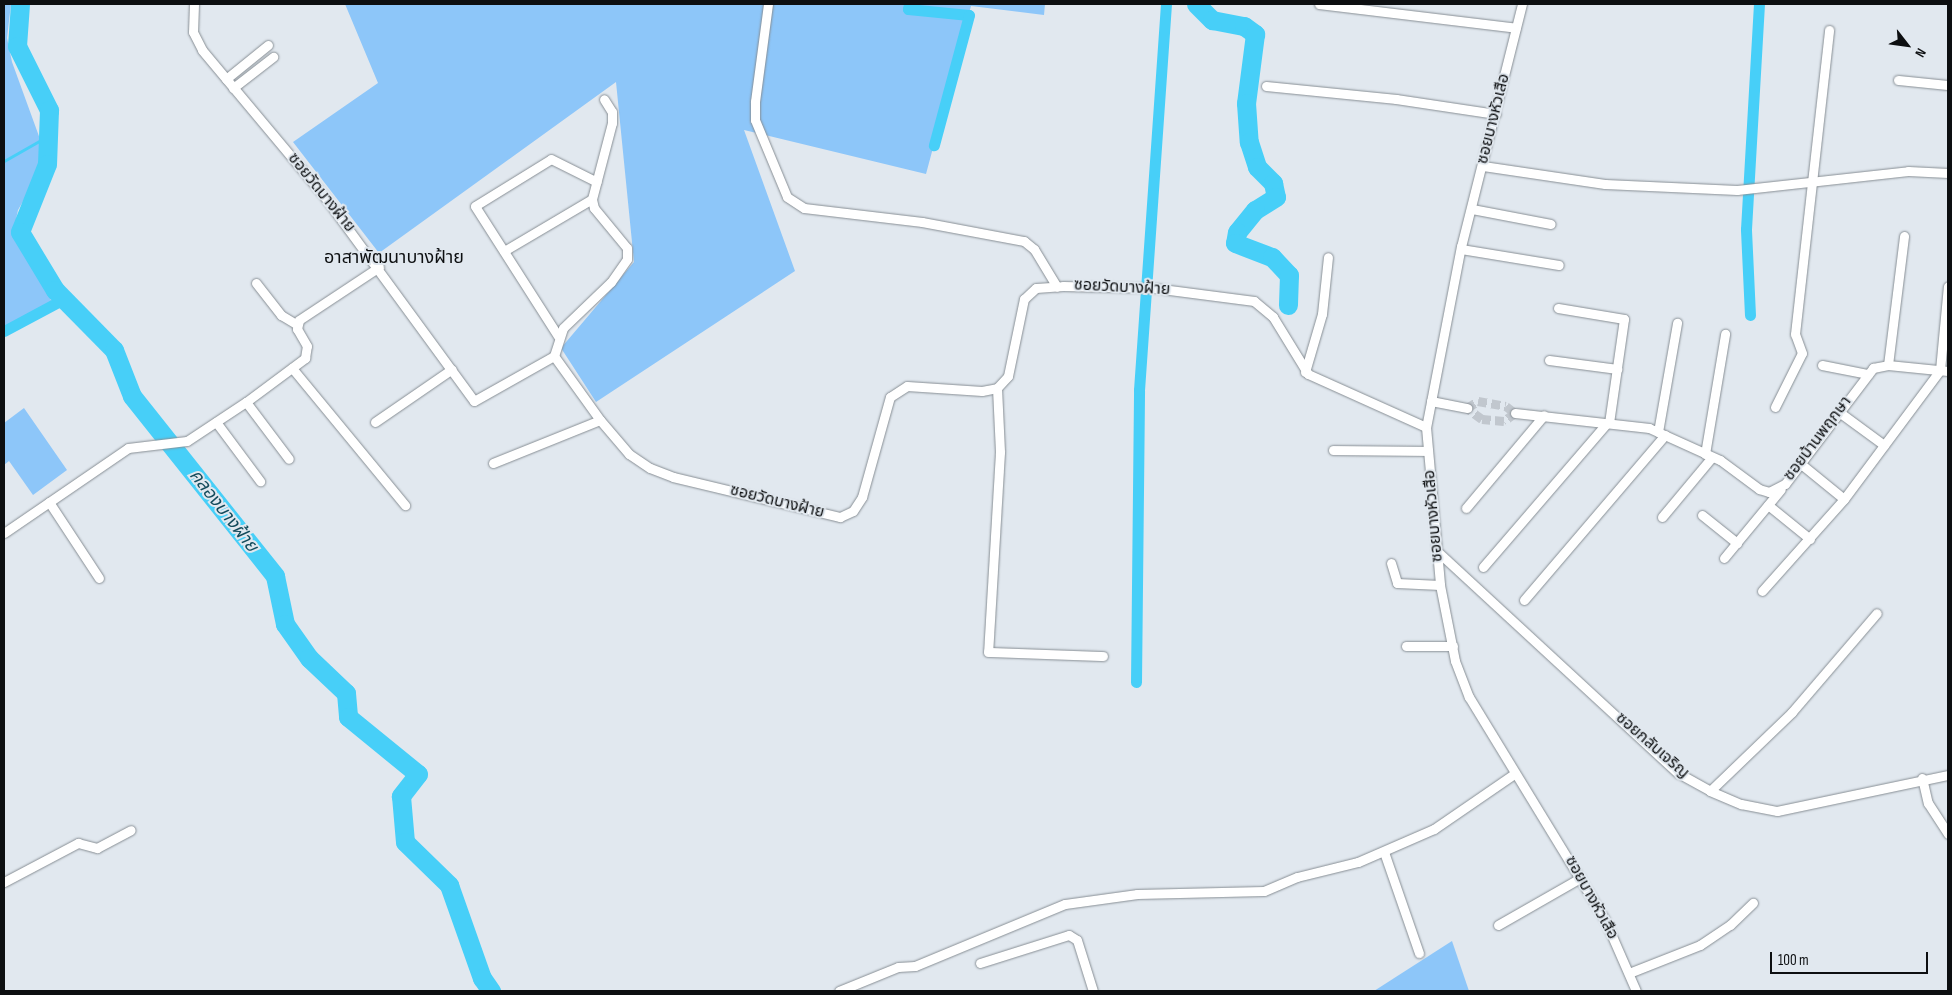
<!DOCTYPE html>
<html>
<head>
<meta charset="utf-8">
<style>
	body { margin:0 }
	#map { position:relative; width:1952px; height:995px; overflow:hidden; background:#e1e8ef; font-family:"Sofia Sans Condensed","Noto Sans Thai",sans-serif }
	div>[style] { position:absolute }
	.green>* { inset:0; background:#8dc6f9 }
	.stream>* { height:3px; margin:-1.5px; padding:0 1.5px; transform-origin:1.5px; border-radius:1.5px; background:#47cff8 }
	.canal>* { height:11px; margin:-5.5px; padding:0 5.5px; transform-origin:5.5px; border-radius:5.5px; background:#47cff8 }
	.river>* { height:19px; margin:-9.5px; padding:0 9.5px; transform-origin:9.5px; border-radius:9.5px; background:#47cff8 }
	.minor-tunnel>* { height:9px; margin-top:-4.5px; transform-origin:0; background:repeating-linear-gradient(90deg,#c1c7ce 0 9px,transparent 0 13.5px) }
	.roads { filter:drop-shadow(0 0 1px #878e94) drop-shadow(0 0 1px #878e94) }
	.minor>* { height:9px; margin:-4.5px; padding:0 4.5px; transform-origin:4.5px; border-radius:4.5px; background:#fff }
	span { translate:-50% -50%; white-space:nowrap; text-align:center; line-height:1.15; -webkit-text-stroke:4px #e1e8ef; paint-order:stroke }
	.street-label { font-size:16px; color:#0d0f11 }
	.neighbourhood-label { font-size:18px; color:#0d0f11 }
	.water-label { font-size:18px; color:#134b5c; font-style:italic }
	.frame { position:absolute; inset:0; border:5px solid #0d0f11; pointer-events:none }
	.north { position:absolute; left:1882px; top:20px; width:50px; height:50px; -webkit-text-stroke:4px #e1e8ef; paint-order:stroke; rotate:120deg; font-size:14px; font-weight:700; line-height:20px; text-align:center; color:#0d0f11 }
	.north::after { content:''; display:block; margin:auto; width:18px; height:22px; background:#0d0f11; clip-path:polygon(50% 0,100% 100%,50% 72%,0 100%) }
	.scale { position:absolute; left:1770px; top:952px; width:158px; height:22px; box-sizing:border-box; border:2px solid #0d0f11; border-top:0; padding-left:6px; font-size:15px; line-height:18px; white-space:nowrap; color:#0d0f11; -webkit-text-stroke:4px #e1e8ef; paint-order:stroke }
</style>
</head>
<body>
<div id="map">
	<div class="green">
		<div style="clip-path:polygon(4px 4px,11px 4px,7px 38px,12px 62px,44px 150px,38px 175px,18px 210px,14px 229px,53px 304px,4px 333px)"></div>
		<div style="clip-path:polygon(345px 4px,1045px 4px,1044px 15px,971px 6px,926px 174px,744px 130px,795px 271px,596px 402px,561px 348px,634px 262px,616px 82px,379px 253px,293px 142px,378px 83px)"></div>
		<div style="clip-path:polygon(24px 408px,67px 470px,33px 495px,9px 461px,4px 465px,4px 423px)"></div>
		<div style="clip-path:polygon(1452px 941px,1469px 991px,1374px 991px)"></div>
	</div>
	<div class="stream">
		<div style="left:4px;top:161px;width:51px;rotate:-29.6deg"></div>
	</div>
	<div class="canal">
		<div style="left:909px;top:4px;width:5px;rotate:101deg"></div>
		<div style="left:908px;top:9px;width:61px;rotate:5.6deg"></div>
		<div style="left:969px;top:15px;width:135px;rotate:105.1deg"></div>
		<div style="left:1750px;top:315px;width:86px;rotate:-92.7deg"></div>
		<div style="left:1746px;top:229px;width:225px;rotate:-86.7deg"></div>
		<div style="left:4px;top:331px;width:68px;rotate:-28.1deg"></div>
		<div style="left:1136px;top:682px;width:292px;rotate:-89.4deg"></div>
		<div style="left:1139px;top:390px;width:387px;rotate:-86deg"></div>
	</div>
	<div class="river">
		<div style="left:20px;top:4px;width:42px;rotate:94.1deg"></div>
		<div style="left:17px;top:46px;width:72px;rotate:63.4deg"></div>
		<div style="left:49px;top:110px;width:54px;rotate:92.1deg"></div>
		<div style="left:47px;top:164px;width:73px;rotate:111.7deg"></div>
		<div style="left:20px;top:232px;width:68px;rotate:58.9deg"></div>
		<div style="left:55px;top:290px;width:84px;rotate:45.5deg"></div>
		<div style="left:114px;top:350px;width:49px;rotate:68.6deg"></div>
		<div style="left:132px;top:396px;width:230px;rotate:51.5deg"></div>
		<div style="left:275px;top:576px;width:49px;rotate:78.2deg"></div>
		<div style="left:285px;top:624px;width:42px;rotate:54.8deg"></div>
		<div style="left:309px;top:658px;width:51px;rotate:43.4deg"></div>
		<div style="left:346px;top:693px;width:24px;rotate:85deg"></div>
		<div style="left:348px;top:717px;width:90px;rotate:39.2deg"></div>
		<div style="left:418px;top:774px;width:28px;rotate:128deg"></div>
		<div style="left:401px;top:796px;width:46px;rotate:85deg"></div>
		<div style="left:405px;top:842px;width:62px;rotate:44.3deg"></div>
		<div style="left:449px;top:885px;width:99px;rotate:70.5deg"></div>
		<div style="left:482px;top:978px;width:16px;rotate:55deg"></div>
		<div style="left:1196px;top:4px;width:23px;rotate:45deg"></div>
		<div style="left:1212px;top:20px;width:33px;rotate:11deg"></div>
		<div style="left:1244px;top:26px;width:14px;rotate:36deg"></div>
		<div style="left:1255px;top:34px;width:70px;rotate:97.4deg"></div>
		<div style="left:1246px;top:103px;width:39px;rotate:86deg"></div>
		<div style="left:1249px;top:142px;width:26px;rotate:72deg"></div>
		<div style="left:1257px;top:167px;width:23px;rotate:45deg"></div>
		<div style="left:1273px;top:183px;width:14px;rotate:78deg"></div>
		<div style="left:1276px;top:197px;width:25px;rotate:148deg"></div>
		<div style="left:1255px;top:210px;width:28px;rotate:129deg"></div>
		<div style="left:1237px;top:232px;width:11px;rotate:100deg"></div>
		<div style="left:1235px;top:243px;width:40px;rotate:21deg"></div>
		<div style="left:1272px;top:257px;width:25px;rotate:47deg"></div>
		<div style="left:1289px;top:275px;width:30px;rotate:92deg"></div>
	</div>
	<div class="minor-tunnel">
		<div style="left:1478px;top:401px;width:28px;rotate:10deg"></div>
		<div style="left:1506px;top:406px;width:11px;rotate:38deg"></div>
		<div style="left:1515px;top:413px;width:14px;rotate:144deg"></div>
		<div style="left:1504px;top:421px;width:22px;rotate:-175deg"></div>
		<div style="left:1482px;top:419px;width:19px;rotate:-144deg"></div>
		<div style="left:1467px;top:408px;width:13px;rotate:-32deg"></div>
	</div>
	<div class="roads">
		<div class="minor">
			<div style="left:194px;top:4px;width:28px;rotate:92deg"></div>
			<div style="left:193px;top:32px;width:20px;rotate:63deg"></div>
			<div style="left:202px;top:50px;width:190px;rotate:50.1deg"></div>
			<div style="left:324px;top:196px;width:254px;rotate:53.8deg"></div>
			<div style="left:474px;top:401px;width:92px;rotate:-29.4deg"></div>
			<div style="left:554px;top:356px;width:79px;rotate:54.3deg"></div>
			<div style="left:600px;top:420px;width:45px;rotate:49.5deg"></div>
			<div style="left:629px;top:454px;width:25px;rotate:34deg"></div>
			<div style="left:650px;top:468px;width:25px;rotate:21deg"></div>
			<div style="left:673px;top:477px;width:172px;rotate:13.5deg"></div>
			<div style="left:840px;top:517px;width:14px;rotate:-25deg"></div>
			<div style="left:853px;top:511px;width:17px;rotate:-57deg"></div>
			<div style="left:862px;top:497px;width:104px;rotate:-74.4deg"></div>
			<div style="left:890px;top:397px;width:20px;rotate:-33deg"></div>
			<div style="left:907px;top:386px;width:75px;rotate:3.8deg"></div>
			<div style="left:982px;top:391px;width:15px;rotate:-11deg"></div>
			<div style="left:997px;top:388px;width:16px;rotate:-47deg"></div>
			<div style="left:1008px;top:376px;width:79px;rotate:-78.3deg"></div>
			<div style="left:1024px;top:299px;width:16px;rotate:-43deg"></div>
			<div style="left:1036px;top:288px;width:27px;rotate:-4deg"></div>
			<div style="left:1063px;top:286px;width:91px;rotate:1.3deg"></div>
			<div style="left:1154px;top:288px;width:101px;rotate:7.4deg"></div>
			<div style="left:1254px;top:301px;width:25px;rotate:40deg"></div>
			<div style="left:1273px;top:317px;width:67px;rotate:58.4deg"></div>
			<div style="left:1308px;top:374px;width:129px;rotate:24.2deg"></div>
			<div style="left:768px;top:4px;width:99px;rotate:97.6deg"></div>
			<div style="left:755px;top:102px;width:18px;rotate:90deg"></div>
			<div style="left:755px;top:120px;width:83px;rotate:67.4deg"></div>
			<div style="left:787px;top:197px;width:20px;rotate:33deg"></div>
			<div style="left:804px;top:208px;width:119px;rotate:6.8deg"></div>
			<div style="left:922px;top:222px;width:104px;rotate:10.6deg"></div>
			<div style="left:1024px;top:241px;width:13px;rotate:39deg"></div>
			<div style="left:1034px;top:249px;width:44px;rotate:58.8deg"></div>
			<div style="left:1319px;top:4px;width:198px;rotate:6.9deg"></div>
			<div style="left:1522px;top:4px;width:250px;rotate:104.1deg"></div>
			<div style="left:1461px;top:246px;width:184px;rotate:100.9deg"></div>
			<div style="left:1426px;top:427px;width:159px;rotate:84.9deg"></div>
			<div style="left:1440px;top:585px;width:77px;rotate:78.8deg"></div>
			<div style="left:1455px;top:661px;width:39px;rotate:69deg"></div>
			<div style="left:1469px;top:697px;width:261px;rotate:58.6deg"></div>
			<div style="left:1605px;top:920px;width:77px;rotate:66.4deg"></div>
			<div style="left:226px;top:79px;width:54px;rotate:-39deg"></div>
			<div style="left:1898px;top:80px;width:50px;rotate:5.7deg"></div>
			<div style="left:1266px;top:86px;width:131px;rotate:5.7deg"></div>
			<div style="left:1396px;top:99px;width:101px;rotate:8.5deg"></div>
			<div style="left:233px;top:88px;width:51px;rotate:-37.8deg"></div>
			<div style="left:1483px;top:166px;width:123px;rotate:8.4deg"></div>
			<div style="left:1605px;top:184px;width:132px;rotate:2.6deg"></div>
			<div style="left:1737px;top:190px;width:172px;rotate:-6.3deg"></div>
			<div style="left:1908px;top:171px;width:40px;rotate:2.9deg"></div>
			<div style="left:1472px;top:209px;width:80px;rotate:10.8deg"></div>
			<div style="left:1461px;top:249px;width:99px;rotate:9.3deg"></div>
			<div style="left:504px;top:251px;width:102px;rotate:-30.6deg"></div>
			<div style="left:256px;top:283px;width:41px;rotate:52deg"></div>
			<div style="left:281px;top:315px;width:17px;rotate:31deg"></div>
			<div style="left:1558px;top:308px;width:67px;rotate:9.5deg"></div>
			<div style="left:1624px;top:319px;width:105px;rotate:98.2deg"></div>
			<div style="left:558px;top:336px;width:154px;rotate:-122.6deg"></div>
			<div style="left:475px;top:206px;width:89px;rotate:-31.7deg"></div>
			<div style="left:551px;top:159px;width:51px;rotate:26.6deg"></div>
			<div style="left:554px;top:356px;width:29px;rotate:-72deg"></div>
			<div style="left:563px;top:328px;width:66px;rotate:-43.8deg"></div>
			<div style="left:611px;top:282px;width:28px;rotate:-55deg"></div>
			<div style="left:627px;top:259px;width:11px;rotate:-90deg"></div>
			<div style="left:627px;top:248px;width:52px;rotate:-129.5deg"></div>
			<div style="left:594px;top:208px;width:9px;rotate:-103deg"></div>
			<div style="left:592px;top:199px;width:79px;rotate:-75.3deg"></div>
			<div style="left:612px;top:123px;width:11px;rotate:-90deg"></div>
			<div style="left:612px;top:112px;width:15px;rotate:-122deg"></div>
			<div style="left:1549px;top:360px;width:69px;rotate:7.5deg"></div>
			<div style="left:1822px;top:365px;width:47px;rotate:11.1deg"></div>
			<div style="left:1888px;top:365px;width:130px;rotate:-82.9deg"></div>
			<div style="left:292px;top:368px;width:178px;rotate:50.5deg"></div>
			<div style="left:1305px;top:372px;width:60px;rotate:-73.7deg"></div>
			<div style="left:1322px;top:314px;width:57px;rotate:-84deg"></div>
			<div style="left:997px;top:388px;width:64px;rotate:87.3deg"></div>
			<div style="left:1000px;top:452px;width:200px;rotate:93.4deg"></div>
			<div style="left:988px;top:652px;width:115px;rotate:2deg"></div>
			<div style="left:1431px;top:401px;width:37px;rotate:11deg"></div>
			<div style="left:246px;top:402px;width:71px;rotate:53deg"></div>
			<div style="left:1775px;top:407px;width:60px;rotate:-63.4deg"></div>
			<div style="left:1802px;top:353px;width:20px;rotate:-110deg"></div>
			<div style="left:1795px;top:334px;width:306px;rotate:-83.6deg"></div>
			<div style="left:1839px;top:412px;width:56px;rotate:36.3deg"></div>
			<div style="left:1515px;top:413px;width:135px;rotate:6.4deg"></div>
			<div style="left:1649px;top:428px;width:78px;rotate:24.3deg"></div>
			<div style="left:1720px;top:460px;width:49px;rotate:36.6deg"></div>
			<div style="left:1759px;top:489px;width:10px;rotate:17deg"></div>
			<div style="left:1769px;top:492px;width:18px;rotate:-27deg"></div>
			<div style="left:1785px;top:484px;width:146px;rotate:-52.8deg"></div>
			<div style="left:1873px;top:368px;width:15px;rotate:-11deg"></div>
			<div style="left:1888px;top:365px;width:60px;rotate:5.7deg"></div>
			<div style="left:216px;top:422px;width:74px;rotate:53.3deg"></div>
			<div style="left:375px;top:422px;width:93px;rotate:-34.5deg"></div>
			<div style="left:1658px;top:432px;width:111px;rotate:-80.1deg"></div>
			<div style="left:1333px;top:450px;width:95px;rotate:0.6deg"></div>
			<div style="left:1705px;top:454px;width:122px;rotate:-80.5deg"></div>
			<div style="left:493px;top:463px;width:115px;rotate:-21.9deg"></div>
			<div style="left:1801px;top:464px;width:55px;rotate:39.1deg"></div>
			<div style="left:49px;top:502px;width:91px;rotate:56.7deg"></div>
			<div style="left:1768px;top:505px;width:54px;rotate:39deg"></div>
			<div style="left:1466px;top:508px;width:121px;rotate:-50deg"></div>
			<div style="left:1702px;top:515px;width:45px;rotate:38.7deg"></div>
			<div style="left:1662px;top:517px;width:78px;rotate:-50.2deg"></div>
			<div style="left:4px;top:533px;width:150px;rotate:-34.4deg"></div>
			<div style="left:128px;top:448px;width:59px;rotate:-6.8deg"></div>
			<div style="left:187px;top:441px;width:71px;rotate:-33.5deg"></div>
			<div style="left:246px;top:402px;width:74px;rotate:-36.7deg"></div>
			<div style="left:305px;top:358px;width:12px;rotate:-81deg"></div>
			<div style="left:307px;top:346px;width:20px;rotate:-120deg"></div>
			<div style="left:297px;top:329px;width:9px;rotate:-77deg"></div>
			<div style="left:299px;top:320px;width:96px;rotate:-33.5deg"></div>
			<div style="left:1437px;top:551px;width:328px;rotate:42.7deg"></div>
			<div style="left:1678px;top:773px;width:37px;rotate:29deg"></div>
			<div style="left:1710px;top:791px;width:34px;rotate:23deg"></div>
			<div style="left:1741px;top:804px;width:37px;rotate:11deg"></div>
			<div style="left:1777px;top:811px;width:175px;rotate:-11.9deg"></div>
			<div style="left:1724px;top:558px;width:89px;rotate:-50.4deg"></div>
			<div style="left:1391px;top:563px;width:21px;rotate:73deg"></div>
			<div style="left:1397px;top:583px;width:43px;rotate:2.7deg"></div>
			<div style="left:1483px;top:567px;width:190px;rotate:-49.3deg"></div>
			<div style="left:1762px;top:591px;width:123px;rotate:-48.3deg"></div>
			<div style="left:1844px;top:499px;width:161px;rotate:-53.3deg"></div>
			<div style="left:1940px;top:370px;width:84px;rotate:-84.6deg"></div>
			<div style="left:1524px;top:600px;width:217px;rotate:-49.5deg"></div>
			<div style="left:1406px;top:646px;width:47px"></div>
			<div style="left:1922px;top:778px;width:26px;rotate:77deg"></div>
			<div style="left:1928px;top:803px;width:37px;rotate:57deg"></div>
			<div style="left:1710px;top:791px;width:114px;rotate:-43.9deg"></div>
			<div style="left:1792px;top:712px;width:130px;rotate:-49.4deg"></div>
			<div style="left:1384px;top:852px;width:107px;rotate:70.9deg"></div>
			<div style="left:4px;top:882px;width:84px;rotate:-27.8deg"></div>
			<div style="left:78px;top:843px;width:20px;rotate:15deg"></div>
			<div style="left:97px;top:848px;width:38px;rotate:-28deg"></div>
			<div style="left:1498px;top:925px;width:95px;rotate:-29.8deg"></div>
			<div style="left:980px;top:963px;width:93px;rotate:-17.5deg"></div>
			<div style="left:1069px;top:935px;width:9px;rotate:32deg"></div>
			<div style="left:1077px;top:940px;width:53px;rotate:72.6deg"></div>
			<div style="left:1629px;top:973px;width:76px;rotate:-21.5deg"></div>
			<div style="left:1700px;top:945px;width:36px;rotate:-34deg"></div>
			<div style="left:1730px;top:925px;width:32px;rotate:-44deg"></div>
			<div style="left:839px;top:991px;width:64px;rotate:-22.1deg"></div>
			<div style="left:898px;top:967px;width:17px;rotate:-3deg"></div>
			<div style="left:915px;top:966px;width:162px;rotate:-22.5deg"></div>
			<div style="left:1065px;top:904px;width:73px;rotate:-7.9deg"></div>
			<div style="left:1137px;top:894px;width:127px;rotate:-1.4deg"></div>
			<div style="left:1264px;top:891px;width:36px;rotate:-23deg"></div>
			<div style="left:1297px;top:877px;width:63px;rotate:-13.8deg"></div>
			<div style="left:1358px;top:862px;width:83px;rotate:-23.5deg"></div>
			<div style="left:1434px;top:829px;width:97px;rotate:-34.5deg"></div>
		</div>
	</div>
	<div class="street-label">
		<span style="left:1494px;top:119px;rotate:-76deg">ซอยบางหัวเสือ</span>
		<span style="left:321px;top:193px;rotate:51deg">ซอยวัดบางฝ้าย</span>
		<span style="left:1122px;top:288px;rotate:3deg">ซอยวัดบางฝ้าย</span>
		<span style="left:1818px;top:439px;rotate:-53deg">ซอยบ้านพฤกษา</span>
		<span style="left:777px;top:502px;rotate:14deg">ซอยวัดบางฝ้าย</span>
		<span style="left:1434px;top:516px;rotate:-95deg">ซอยบางหัวเสือ</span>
		<span style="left:1652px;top:746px;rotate:41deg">ซอยกลับเจริญ</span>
		<span style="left:1591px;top:898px;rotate:61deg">ซอยบางหัวเสือ</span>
	</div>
	<div class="neighbourhood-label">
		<span style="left:394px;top:258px">อาสาพัฒนาบางฝ้าย</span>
	</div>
	<div class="water-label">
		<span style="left:223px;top:511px;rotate:52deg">คลองบางฝ้าย</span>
	</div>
	<div class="frame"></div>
	<div class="north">N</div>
	<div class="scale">100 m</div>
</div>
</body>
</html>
